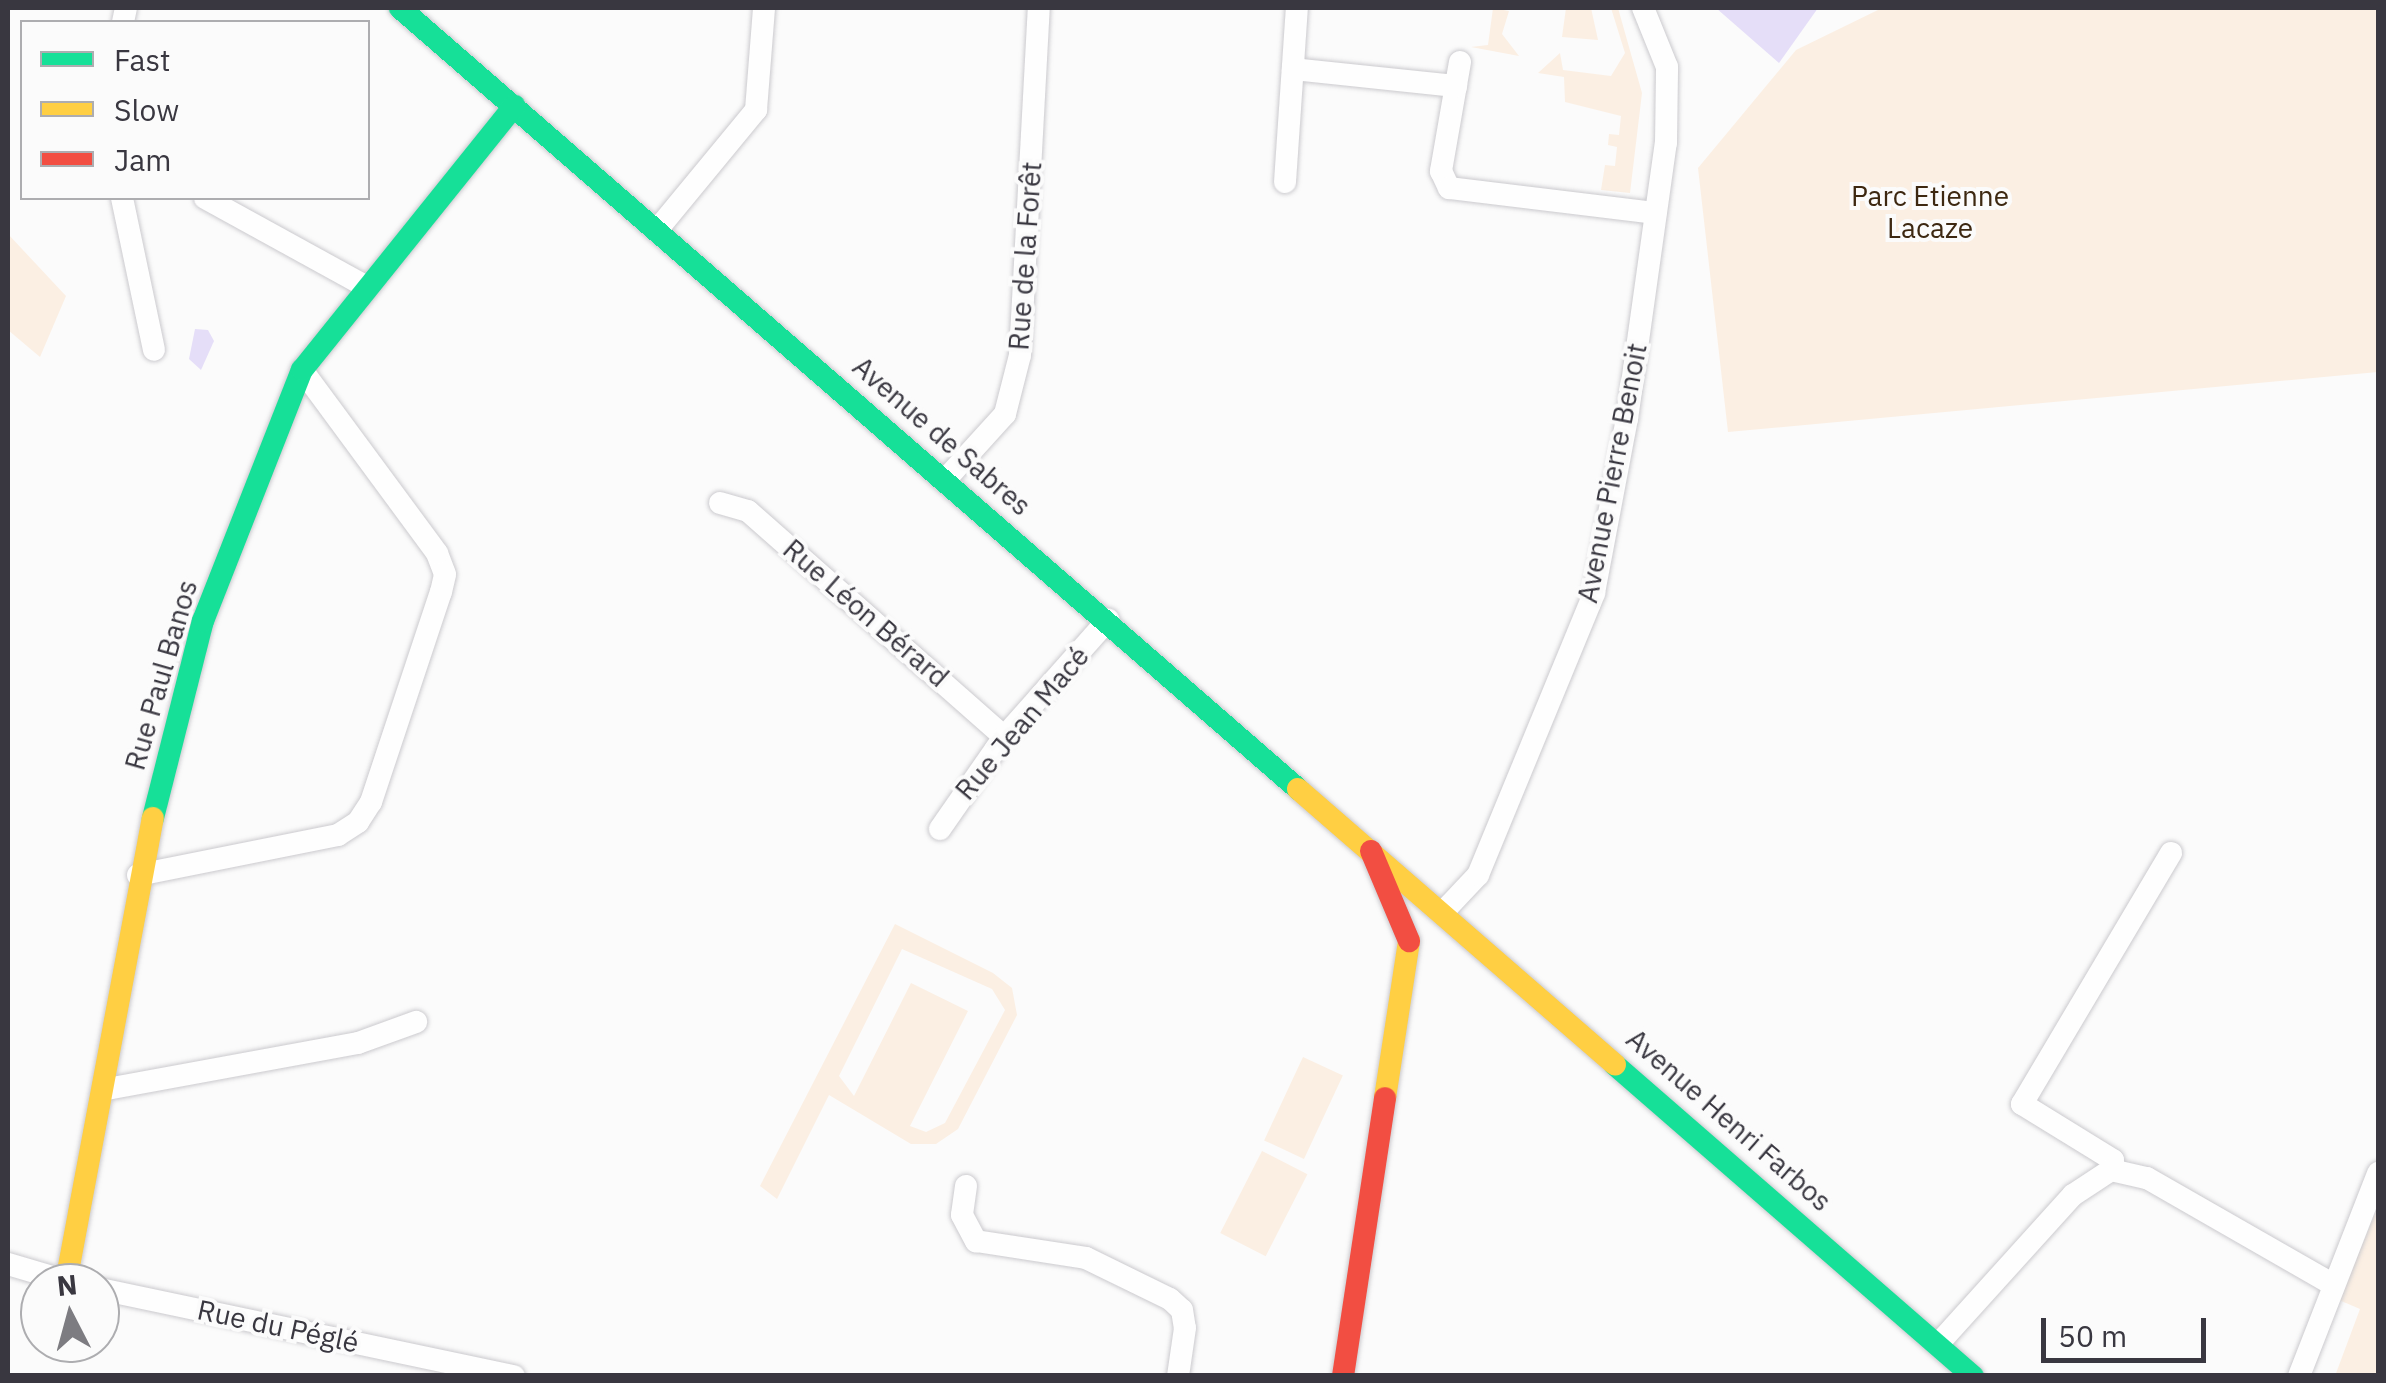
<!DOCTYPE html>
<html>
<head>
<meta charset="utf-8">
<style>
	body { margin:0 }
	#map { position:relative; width:2386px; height:1383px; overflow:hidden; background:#fbfbfb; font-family:"IBM Plex Sans",sans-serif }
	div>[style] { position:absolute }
	.green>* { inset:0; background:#fbefe3; transform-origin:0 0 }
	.water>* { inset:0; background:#e5def8 }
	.roads { filter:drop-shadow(0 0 2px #cbcace) drop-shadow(0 0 2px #cbcace) }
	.street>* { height:22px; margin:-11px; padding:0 11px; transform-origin:11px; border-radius:11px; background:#fefefe }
	.fast>* { height:22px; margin:-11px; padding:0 11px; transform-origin:11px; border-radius:11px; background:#16e098 }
	.slow>* { height:22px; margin:-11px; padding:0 11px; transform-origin:11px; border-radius:11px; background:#ffcf43 }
	.jam>* { height:22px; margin:-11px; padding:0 11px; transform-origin:11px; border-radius:11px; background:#f24e42 }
	span { translate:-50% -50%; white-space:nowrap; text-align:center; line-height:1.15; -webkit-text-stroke:8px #fbfbfb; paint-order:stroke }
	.park-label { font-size:28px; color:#3d2811 }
	.street-label { font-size:28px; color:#393740 }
	.frame { position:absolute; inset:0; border:10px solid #393740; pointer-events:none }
	.legend { position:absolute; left:20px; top:20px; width:350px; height:180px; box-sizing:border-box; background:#fbfbfb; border:2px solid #adadb0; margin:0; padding:12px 18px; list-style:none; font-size:30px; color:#393740 }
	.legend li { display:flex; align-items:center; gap:20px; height:50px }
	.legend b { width:50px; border:2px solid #adadb0 }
	.north { position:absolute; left:20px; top:1263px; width:100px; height:100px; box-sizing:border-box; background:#fbfbfb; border:2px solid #adadb0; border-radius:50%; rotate:354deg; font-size:28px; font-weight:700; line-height:40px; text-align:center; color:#393740 }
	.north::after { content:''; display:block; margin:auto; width:35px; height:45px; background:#7d7c81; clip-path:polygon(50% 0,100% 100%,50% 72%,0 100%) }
	.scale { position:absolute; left:2041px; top:1318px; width:165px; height:45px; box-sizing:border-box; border:5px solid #393740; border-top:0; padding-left:12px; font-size:30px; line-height:35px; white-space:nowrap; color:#393740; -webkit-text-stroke:8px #fbfbfb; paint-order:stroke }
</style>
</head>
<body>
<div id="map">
	<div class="green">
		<div style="clip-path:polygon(1493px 8px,1509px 11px,1502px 34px,1519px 56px,1471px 47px,1488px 45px)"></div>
		<div style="clip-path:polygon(1566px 8px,1591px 8px,1598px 40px,1562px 37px)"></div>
		<div style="clip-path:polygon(1611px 8px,1618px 8px,1642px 93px,1630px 193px,1601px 190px,1605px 165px,1615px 166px,1617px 147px,1608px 145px,1609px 134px,1619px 135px,1621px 116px,1565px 102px,1564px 77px,1538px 73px,1560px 53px,1563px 70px,1611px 76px,1625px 53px)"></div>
		<div style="clip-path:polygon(1882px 8px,2378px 8px,2378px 372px,1728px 432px,1698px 168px,1796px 50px)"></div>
		<div style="clip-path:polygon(8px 234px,66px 296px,40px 357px,8px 330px)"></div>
		<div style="clip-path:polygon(evenodd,895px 924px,993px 973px,1012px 988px,1017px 1015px,958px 1129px,936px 1144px,911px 1144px,829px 1095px,777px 1199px,760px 1186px,895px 924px,902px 949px,992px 989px,1005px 1010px,945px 1123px,926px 1132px,910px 1126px,968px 1011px,911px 983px,854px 1096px,839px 1076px,902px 949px)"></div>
		<div style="left:1303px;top:1057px;width:44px;height:92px;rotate:25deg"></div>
		<div style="left:1262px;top:1151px;width:51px;height:92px;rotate:27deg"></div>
		<div style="clip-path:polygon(2378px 1207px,2378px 1375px,2335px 1376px,2360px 1309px,2339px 1300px)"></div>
	</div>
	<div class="water">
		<div style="clip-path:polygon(1716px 8px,1818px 8px,1779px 63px)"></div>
		<div style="clip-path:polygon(195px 329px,208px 330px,214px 341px,201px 370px,189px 359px)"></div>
	</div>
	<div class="roads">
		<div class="street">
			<div style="left:123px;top:22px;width:14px;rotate:-78deg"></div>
			<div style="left:1460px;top:62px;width:111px;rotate:99.9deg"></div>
			<div style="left:1441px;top:171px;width:19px;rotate:65deg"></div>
			<div style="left:1449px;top:188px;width:208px;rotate:6.9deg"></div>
			<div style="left:1293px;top:69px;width:164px;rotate:6deg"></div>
			<div style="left:1285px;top:182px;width:174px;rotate:-86.1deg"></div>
			<div style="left:122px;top:198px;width:155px;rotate:78.1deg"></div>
			<div style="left:205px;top:198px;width:185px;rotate:28.8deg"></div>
			<div style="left:657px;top:230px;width:156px;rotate:-50.5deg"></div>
			<div style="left:756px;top:110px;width:102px;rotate:-85.5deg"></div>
			<div style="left:946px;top:479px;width:88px;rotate:-47.8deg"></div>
			<div style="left:1005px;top:414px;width:61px;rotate:-75.7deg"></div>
			<div style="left:1020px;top:355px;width:348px;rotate:-86.9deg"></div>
			<div style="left:720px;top:503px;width:29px;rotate:16deg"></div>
			<div style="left:748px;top:511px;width:341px;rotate:41.4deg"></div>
			<div style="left:940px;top:829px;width:112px;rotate:-55.2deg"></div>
			<div style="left:1004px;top:737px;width:157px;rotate:-48.4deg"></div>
			<div style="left:138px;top:875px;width:204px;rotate:-11.3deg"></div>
			<div style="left:338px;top:835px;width:24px;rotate:-33deg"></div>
			<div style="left:358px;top:822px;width:24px;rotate:-57deg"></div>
			<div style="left:371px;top:802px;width:221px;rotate:-71.6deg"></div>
			<div style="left:441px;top:592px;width:18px;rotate:-77deg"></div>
			<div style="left:445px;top:574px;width:22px;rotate:-111deg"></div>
			<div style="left:437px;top:553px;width:227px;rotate:-126.4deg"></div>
			<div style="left:1445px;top:910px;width:48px;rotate:-46.7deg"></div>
			<div style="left:1478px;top:875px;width:305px;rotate:-67.6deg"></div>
			<div style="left:1594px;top:593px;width:177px;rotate:-79.3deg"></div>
			<div style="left:1627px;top:419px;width:279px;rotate:-82deg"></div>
			<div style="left:1666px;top:143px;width:76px;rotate:-89.2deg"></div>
			<div style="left:1667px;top:67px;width:64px;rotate:-112.1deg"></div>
			<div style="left:107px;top:1089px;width:255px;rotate:-10.4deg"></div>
			<div style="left:358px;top:1043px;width:62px;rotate:-19.9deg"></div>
			<div style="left:2111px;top:1170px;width:10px;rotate:-79deg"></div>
			<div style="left:2113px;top:1160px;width:107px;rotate:-148.4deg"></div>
			<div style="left:2022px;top:1104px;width:292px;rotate:-59.3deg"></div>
			<div style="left:966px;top:1186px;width:29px;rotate:98deg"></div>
			<div style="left:962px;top:1215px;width:30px;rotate:62deg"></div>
			<div style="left:976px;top:1241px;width:111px;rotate:8.8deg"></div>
			<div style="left:1086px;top:1258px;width:93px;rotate:26deg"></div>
			<div style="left:1170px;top:1299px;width:16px;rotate:43deg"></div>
			<div style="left:1182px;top:1310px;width:18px;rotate:81deg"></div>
			<div style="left:1185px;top:1328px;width:49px;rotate:98.3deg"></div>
			<div style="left:8px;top:1264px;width:67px;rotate:16.5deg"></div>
			<div style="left:100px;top:1289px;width:423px;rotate:11.9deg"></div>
			<div style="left:1940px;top:1342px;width:198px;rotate:-47.9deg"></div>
			<div style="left:2073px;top:1195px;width:45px;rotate:-33.3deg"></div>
			<div style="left:2111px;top:1170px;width:37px;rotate:13deg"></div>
			<div style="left:2147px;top:1178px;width:213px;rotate:29.8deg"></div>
			<div style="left:2299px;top:1376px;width:218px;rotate:-68.7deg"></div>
		</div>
		<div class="fast">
			<div style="left:400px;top:8px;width:1190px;rotate:41.01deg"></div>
			<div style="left:153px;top:818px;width:203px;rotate:-75.8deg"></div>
			<div style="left:203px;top:621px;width:270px;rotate:-68.5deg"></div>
			<div style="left:302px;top:370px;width:339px;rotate:-51.2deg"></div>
			<div style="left:1615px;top:1065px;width:474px;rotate:41deg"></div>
		</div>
		<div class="slow">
			<div style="left:1298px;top:789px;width:420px;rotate:41deg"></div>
			<div style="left:1385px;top:1098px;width:159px;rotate:-81.3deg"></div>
			<div style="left:66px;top:1282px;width:472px;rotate:-79.4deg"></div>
		</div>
		<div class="jam">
			<div style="left:1371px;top:851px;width:98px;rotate:67.1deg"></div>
			<div style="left:1343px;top:1376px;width:281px;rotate:-81.4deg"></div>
		</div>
	</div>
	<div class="park-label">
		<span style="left:1930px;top:212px">Parc Etienne<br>Lacaze</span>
	</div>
	<div class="street-label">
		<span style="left:1025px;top:256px;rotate:-86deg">Rue de la Forêt</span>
		<span style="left:942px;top:436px;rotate:41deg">Avenue de Sabres</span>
		<span style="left:1612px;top:473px;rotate:-79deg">Avenue Pierre Benoit</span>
		<span style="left:866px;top:613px;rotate:41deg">Rue Léon Bérard</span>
		<span style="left:161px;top:675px;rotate:-74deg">Rue Paul Banos</span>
		<span style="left:1022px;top:723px;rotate:-50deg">Rue Jean Macé</span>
		<span style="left:1729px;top:1120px;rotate:41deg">Avenue Henri Farbos</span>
		<span style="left:278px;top:1326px;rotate:12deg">Rue du Péglé</span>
	</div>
	<div class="frame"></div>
	<ul class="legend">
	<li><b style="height:12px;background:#16e098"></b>Fast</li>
	<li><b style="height:12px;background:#ffcf43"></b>Slow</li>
	<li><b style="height:12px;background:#f24e42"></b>Jam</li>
	</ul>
	<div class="north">N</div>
	<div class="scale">50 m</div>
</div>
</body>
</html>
